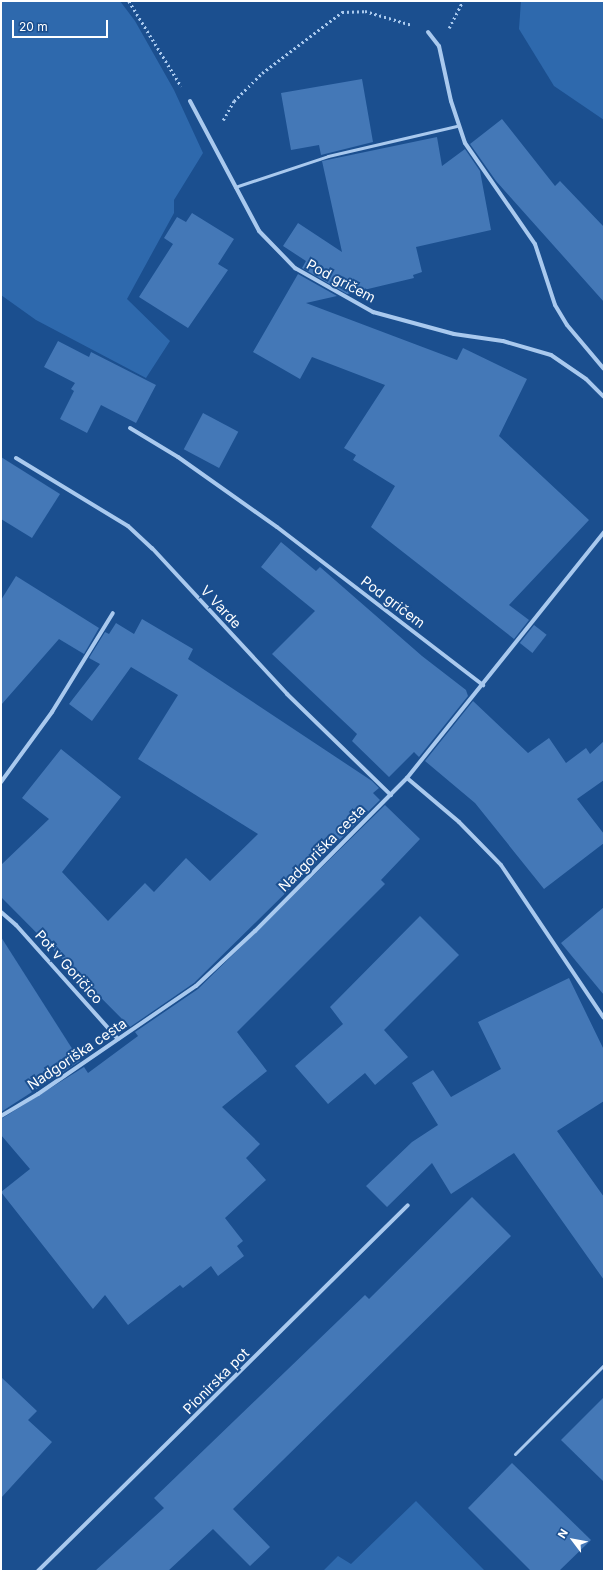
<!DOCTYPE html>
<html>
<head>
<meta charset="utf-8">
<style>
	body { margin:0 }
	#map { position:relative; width:605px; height:1572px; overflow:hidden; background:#1b4f8f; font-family:Inter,sans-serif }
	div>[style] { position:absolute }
	.green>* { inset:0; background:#2e69ad }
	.building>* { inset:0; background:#4478b7; transform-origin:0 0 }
	.path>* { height:2.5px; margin-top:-1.25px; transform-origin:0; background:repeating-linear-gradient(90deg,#a9c9ee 0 2px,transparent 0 5px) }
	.lane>* { height:3px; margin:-1.5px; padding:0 1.5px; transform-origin:1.5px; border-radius:1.5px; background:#a9c9ee }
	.street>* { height:4px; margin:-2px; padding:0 2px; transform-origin:2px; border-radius:2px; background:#a9c9ee }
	span { translate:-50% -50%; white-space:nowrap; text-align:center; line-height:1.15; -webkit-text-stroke:4px #1b4f8f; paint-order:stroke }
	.street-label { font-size:14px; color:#fff }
	.frame { position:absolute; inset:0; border:2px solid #fff; pointer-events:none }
	.north { position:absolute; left:553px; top:1520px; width:40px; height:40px; -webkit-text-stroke:3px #1b4f8f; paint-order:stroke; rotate:302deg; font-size:11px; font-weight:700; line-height:16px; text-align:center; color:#fff }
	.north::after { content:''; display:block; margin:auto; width:14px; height:18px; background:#fff; clip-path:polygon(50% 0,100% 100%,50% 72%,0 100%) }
	.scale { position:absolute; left:12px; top:20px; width:96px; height:18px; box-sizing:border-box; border:2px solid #fff; border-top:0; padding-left:5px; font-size:12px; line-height:14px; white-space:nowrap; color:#fff; -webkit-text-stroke:3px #1b4f8f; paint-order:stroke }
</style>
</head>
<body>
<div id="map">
	<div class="green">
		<div style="clip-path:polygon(1px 1px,120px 1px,135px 21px,174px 90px,203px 153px,174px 200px,174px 213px,127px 299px,170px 341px,146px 378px,36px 320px,1px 295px)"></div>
		<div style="clip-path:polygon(521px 1px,604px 1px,604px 120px,554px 86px,519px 29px)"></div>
		<div style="clip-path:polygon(416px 1501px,485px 1571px,323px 1571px,338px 1556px,351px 1564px)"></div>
	</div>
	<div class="building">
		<div style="clip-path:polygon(362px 79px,373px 142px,321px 155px,319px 145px,291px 150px,281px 93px)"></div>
		<div style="clip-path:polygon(502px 119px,555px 186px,560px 181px,604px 227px,604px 302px,496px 181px,470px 144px)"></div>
		<div style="clip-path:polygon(437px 137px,442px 166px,465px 149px,480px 171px,491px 230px,416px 247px,422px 272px,413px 275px,414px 278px,347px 294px,302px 268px,306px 261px,283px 246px,298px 223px,342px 252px,322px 161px)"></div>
		<div style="clip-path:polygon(192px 213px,234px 239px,218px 264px,228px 270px,188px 328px,139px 297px,173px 244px,164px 238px,177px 217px,186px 222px)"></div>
		<div style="clip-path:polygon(298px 274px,337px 296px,306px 303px,457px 360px,463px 348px,527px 379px,499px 436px,589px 520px,509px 605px,529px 620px,514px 639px,371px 527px,395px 486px,353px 460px,356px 455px,344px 448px,385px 385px,312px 357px,300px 379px,253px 352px)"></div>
		<div style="clip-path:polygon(58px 341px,89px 357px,91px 352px,156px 385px,136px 423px,101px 405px,87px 433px,60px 419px,74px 391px,71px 389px,75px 383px,44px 367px)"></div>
		<div style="left:203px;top:413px;width:40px;height:41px;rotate:28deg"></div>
		<div style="clip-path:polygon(1px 457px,60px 494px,32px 538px,1px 519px)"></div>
		<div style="clip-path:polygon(281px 542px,316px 571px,320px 567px,422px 656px,466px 690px,468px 696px,419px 757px,414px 752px,389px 777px,352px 741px,357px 734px,272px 654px,315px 611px,261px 567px)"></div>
		<div style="clip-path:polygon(16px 576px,99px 628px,84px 654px,59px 639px,1px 705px,1px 600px)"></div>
		<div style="clip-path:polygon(142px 619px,193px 649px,188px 659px,372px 781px,379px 788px,373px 793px,380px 800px,194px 983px,130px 1027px,1px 897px,1px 865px,49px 819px,22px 798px,61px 749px,121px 797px,62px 872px,108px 921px,145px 883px,154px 892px,186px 858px,210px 881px,258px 834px,138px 759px,178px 695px,131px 667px,92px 721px,69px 704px,100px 664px,89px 658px,105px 632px,109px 634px,116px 623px,134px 634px)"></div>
		<div style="left:534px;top:625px;width:16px;height:23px;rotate:38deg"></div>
		<div style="clip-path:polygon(473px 701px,528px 753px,549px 738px,566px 763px,586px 748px,590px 754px,604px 741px,604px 780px,577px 799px,604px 834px,604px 843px,544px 889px,475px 803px,425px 761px)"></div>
		<div style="clip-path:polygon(385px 805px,420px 839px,381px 880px,385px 884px,237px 1032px,267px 1071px,222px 1107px,260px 1144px,246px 1158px,266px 1180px,225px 1218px,243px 1241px,237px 1246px,244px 1256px,218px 1276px,211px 1266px,183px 1288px,180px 1285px,128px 1325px,105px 1295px,93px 1309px,1px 1192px,30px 1169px,1px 1135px,1px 1119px,84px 1067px,88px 1073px,138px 1036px,135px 1032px,198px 989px)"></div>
		<div style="clip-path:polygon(604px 907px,604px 995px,561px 943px)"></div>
		<div style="clip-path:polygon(420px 916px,459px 955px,384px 1030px,408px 1057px,375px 1085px,365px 1073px,328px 1104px,295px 1066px,343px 1024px,330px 1007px)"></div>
		<div style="clip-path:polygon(1px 937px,80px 1061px,1px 1112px)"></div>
		<div style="clip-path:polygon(569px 978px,604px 1050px,604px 1101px,557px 1131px,604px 1197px,604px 1280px,514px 1153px,451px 1194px,432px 1163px,387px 1207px,366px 1186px,412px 1142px,438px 1125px,412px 1083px,433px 1070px,451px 1097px,501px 1069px,478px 1022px)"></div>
		<div style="clip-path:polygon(472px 1197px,511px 1236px,233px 1509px,270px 1547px,250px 1566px,213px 1529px,168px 1571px,95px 1571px,164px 1508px,154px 1498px,365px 1295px,369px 1299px)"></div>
		<div style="clip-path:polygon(1px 1377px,37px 1411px,28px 1420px,52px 1442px,1px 1498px)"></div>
		<div style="clip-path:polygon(604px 1397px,604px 1482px,561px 1440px)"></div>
		<div style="clip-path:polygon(512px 1463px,591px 1540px,559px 1571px,531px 1571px,468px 1508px)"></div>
	</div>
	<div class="path">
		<div style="left:129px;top:1px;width:100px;rotate:58.5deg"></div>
		<div style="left:449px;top:28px;width:30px;rotate:-63deg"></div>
		<div style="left:223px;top:120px;width:22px;rotate:-60deg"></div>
		<div style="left:234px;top:101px;width:40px;rotate:-45deg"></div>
		<div style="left:262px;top:73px;width:101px;rotate:-37.3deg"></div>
		<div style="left:342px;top:12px;width:23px;rotate:-2deg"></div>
		<div style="left:365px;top:11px;width:49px;rotate:16.6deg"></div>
	</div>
	<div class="lane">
		<div style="left:235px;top:187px;width:98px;rotate:-18.4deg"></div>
		<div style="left:328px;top:156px;width:132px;rotate:-13.1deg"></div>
		<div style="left:515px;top:1454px;width:126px;rotate:-45deg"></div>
	</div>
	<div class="street">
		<div style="left:428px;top:32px;width:18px;rotate:52deg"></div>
		<div style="left:439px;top:46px;width:56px;rotate:77.7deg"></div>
		<div style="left:451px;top:101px;width:44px;rotate:71.6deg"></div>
		<div style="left:465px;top:143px;width:123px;rotate:55.3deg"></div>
		<div style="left:535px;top:244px;width:64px;rotate:71.8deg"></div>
		<div style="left:555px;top:305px;width:23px;rotate:59deg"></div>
		<div style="left:567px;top:325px;width:57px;rotate:49.9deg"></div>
		<div style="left:190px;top:101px;width:147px;rotate:62deg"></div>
		<div style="left:259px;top:231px;width:52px;rotate:45.8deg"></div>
		<div style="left:295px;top:268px;width:90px;rotate:29.4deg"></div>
		<div style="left:373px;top:312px;width:84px;rotate:15.2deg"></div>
		<div style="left:454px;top:334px;width:49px;rotate:8.1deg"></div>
		<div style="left:503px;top:341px;width:50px;rotate:16.3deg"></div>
		<div style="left:551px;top:355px;width:42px;rotate:34.4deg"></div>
		<div style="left:586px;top:379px;width:25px;rotate:45deg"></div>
		<div style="left:130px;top:428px;width:56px;rotate:31.1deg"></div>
		<div style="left:178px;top:457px;width:121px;rotate:35.3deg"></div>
		<div style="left:277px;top:527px;width:260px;rotate:37.5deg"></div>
		<div style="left:16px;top:458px;width:131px;rotate:31.3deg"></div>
		<div style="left:128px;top:526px;width:33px;rotate:43deg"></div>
		<div style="left:152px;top:548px;width:199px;rotate:47.2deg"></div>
		<div style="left:287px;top:694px;width:145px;rotate:44.2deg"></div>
		<div style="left:407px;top:778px;width:68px;rotate:40.2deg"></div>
		<div style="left:459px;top:822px;width:60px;rotate:45.7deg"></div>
		<div style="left:501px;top:865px;width:184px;rotate:56.1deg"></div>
		<div style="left:1px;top:782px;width:87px;rotate:-53.9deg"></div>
		<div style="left:52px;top:712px;width:116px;rotate:-58.4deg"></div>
		<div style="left:1px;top:912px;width:20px;rotate:41deg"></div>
		<div style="left:16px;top:925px;width:153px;rotate:48.2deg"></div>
		<div style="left:1px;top:1116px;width:43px;rotate:-30.7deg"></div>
		<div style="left:38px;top:1094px;width:191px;rotate:-34.4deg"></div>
		<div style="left:196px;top:986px;width:81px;rotate:-43deg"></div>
		<div style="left:255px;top:931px;width:216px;rotate:-45.2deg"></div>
		<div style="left:407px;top:778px;width:315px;rotate:-51.3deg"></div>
		<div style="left:38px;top:1571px;width:520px;rotate:-44.69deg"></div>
	</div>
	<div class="street-label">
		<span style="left:341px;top:281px;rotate:28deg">Pod gričem</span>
		<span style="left:393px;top:602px;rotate:37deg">Pod gričem</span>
		<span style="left:221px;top:607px;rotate:47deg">V Varde</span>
		<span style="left:322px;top:848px;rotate:-45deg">Nadgoriška cesta</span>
		<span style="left:69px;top:967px;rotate:48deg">Pot v Goričico</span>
		<span style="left:77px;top:1054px;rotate:-34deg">Nadgoriška cesta</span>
		<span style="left:216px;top:1381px;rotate:-45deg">Pionirska pot</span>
	</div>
	<div class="frame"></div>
	<div class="north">N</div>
	<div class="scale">20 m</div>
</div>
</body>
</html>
